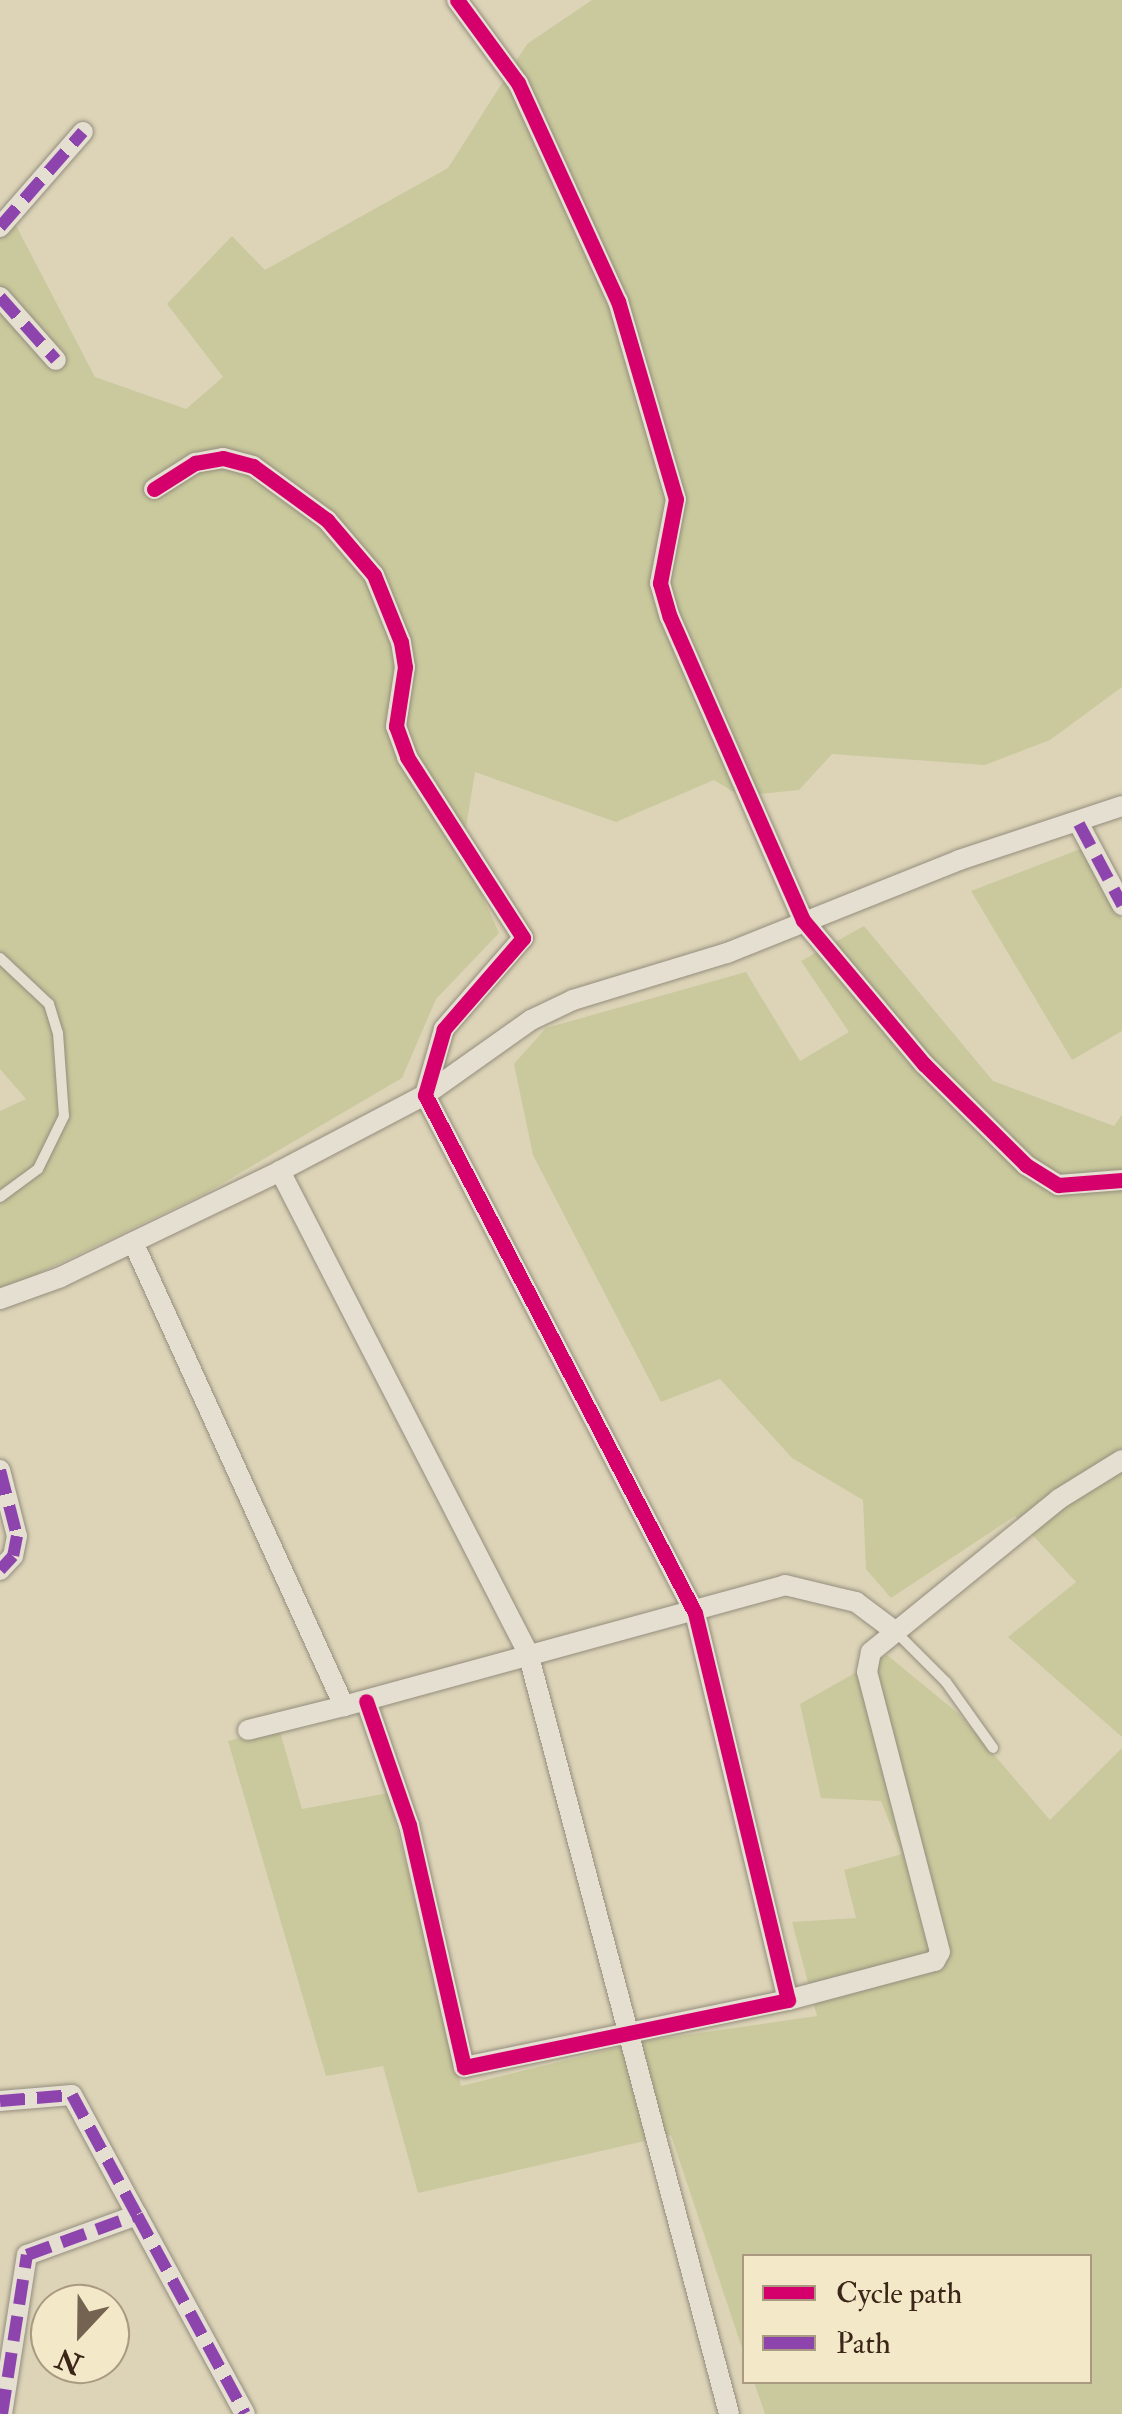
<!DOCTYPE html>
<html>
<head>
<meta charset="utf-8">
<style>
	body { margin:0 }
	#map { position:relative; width:1122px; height:2414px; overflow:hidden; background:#ddd4b8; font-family:"IM FELL Double Pica",serif }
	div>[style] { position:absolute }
	.green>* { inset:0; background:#c9c99d }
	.roads { filter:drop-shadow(0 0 2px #948d7c) drop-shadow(0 0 2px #948d7c) }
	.service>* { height:10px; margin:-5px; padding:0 5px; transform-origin:5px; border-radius:5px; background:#e4dfd1 }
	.minor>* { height:20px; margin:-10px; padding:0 10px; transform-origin:10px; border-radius:10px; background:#e4dfd1 }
	.quiet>* { height:12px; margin-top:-6px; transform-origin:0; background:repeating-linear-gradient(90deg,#8e44ad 0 25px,transparent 0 37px) }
	.cycleway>* { height:15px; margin:-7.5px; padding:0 7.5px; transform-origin:7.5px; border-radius:7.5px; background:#d6006c }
	span { translate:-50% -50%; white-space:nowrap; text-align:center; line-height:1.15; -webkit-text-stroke:8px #f3e8c7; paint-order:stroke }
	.legend { position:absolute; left:742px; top:2254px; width:350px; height:130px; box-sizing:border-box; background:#f3e8c7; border:2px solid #a99a81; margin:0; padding:12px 18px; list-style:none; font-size:30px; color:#3b2619 }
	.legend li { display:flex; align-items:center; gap:20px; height:50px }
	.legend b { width:50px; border:2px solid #a99a81 }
	.north { position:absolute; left:30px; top:2284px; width:100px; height:100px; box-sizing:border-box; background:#f3e8c7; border:2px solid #a99a81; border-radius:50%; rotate:202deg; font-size:28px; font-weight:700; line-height:40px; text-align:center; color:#3b2619 }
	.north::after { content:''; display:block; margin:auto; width:35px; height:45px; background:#746351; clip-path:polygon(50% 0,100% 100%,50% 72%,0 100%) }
</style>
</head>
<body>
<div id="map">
	<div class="green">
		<div style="clip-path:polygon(592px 0,1122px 0,1122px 687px,1050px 740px,985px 765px,832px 754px,799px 790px,740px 796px,714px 780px,616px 822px,475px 772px,462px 851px,499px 933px,436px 999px,402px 1078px,206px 1193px,0 1292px,0 1111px,26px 1099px,0 1069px,0 222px,10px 214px,95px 377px,186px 409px,223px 377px,167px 304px,232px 236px,265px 270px,448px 168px,527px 44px)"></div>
		<div style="clip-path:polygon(1083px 848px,1122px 920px,1122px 1031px,1072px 1060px,971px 891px)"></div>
		<div style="clip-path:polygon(864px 926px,993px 1081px,1114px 1126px,1122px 1115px,1122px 1737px,1008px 1637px,1076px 1582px,1015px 1516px,891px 1598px,866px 1569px,863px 1500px,792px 1458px,720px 1379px,661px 1402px,533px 1155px,514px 1064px,546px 1028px,746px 972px,800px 1061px,849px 1032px,801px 961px)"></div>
		<div style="clip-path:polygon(887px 1655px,959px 1714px,1050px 1820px,1122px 1748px,1122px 2414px,765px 2414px,754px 2382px,1090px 2382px,1090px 2256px,744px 2256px,744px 2354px,671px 2135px,418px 2193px,383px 2066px,326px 2076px,228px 1741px,279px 1728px,302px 1809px,388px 1793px,461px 2086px,644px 2041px,817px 2016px,792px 1922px,856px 1918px,844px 1870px,902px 1854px,881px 1801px,821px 1798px,800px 1704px)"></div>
	</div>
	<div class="roads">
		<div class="service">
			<div style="left:0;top:958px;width:67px;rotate:43.2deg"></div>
			<div style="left:49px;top:1004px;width:30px;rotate:73deg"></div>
			<div style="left:58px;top:1033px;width:83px;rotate:85.9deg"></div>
			<div style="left:64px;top:1116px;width:59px;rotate:116.1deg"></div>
			<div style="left:38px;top:1169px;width:47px;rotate:143.6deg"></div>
			<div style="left:896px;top:1632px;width:71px;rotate:45deg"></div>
			<div style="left:946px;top:1682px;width:81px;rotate:54.5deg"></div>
		</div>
		<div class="minor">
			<div style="left:457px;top:0;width:103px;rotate:53.7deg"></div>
			<div style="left:518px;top:83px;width:240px;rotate:65.4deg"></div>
			<div style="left:618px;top:301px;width:206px;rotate:73.7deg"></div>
			<div style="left:676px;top:499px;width:86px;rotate:100.8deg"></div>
			<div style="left:660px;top:583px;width:35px;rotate:74deg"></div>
			<div style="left:670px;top:617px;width:331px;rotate:66.3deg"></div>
			<div style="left:803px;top:920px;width:188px;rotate:50deg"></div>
			<div style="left:924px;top:1064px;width:144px;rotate:44.7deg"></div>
			<div style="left:1026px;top:1165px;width:38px;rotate:32deg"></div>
			<div style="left:1058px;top:1185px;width:64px;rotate:-4.5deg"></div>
			<div style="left:0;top:227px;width:126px;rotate:-48.9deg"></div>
			<div style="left:0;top:297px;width:84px;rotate:48.4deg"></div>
			<div style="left:154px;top:489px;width:49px;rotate:-32.4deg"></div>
			<div style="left:195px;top:463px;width:28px;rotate:-10deg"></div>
			<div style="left:223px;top:458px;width:31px;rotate:15deg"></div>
			<div style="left:253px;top:466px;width:92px;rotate:36.1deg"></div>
			<div style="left:327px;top:520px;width:72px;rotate:49.5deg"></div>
			<div style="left:374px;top:575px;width:72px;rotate:68.1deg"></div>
			<div style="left:401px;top:642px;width:25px;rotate:81deg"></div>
			<div style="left:405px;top:667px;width:60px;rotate:98.7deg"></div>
			<div style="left:396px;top:726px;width:33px;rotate:70deg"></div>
			<div style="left:407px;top:757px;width:215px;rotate:57.3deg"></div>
			<div style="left:523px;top:938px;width:121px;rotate:131deg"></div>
			<div style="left:444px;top:1029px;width:69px;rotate:106.1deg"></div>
			<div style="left:425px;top:1095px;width:584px;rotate:62.47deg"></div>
			<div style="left:695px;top:1613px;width:398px;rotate:76.5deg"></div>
			<div style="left:788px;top:2000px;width:331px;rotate:168.3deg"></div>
			<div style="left:464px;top:2067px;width:248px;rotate:-102.8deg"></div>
			<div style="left:409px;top:1825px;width:131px;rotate:-109.1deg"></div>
			<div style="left:1079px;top:824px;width:92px;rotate:62deg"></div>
			<div style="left:280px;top:1171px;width:542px;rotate:62.77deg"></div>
			<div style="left:528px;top:1653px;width:787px;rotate:75.2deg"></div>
			<div style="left:133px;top:1242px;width:510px;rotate:65.55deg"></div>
			<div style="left:344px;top:1706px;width:457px;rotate:-15.3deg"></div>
			<div style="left:785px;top:1585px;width:73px;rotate:13.5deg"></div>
			<div style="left:856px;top:1602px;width:50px;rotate:36.9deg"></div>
			<div style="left:0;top:1299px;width:65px;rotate:-19.8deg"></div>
			<div style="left:61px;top:1277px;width:243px;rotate:-25.8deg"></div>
			<div style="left:280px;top:1171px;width:164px;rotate:-27.7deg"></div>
			<div style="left:425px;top:1095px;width:130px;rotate:-35.3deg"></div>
			<div style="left:531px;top:1020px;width:47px;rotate:-25.5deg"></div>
			<div style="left:573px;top:1000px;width:161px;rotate:-17deg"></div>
			<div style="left:727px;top:953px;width:250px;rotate:-21.8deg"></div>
			<div style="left:959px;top:860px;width:172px;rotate:-18.3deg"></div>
			<div style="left:0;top:1470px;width:68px;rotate:75.6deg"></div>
			<div style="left:17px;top:1536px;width:20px;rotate:101deg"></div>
			<div style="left:13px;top:1556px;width:19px;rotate:133deg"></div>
			<div style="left:248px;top:1730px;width:99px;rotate:-14deg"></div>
			<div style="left:788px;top:2000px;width:152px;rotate:-14.9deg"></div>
			<div style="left:935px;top:1961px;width:10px;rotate:-61deg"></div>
			<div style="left:940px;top:1952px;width:289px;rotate:-104.6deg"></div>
			<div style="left:867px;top:1672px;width:20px;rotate:-79deg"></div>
			<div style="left:871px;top:1652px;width:242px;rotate:-39.1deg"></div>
			<div style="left:1059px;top:1499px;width:74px;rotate:-31.8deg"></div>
			<div style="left:0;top:2101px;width:72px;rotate:-4.8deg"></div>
			<div style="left:72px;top:2095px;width:136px;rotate:61.6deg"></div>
			<div style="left:2px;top:2414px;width:161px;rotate:-81.1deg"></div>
			<div style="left:27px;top:2255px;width:117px;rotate:-20deg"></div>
			<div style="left:137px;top:2215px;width:226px;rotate:61.5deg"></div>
		</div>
	</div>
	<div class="quiet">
		<div style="left:0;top:227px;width:126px;rotate:-48.9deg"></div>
		<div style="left:0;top:297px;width:84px;rotate:48.4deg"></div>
		<div style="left:1079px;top:824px;width:92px;rotate:62deg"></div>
		<div style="left:0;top:1470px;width:68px;rotate:75.6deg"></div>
		<div style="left:17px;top:1536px;width:20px;rotate:101deg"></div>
		<div style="left:13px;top:1556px;width:19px;rotate:133deg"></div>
		<div style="left:0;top:2101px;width:72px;rotate:-4.8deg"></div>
		<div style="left:72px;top:2095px;width:136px;rotate:61.6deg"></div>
		<div style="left:2px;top:2414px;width:161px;rotate:-81.1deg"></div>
		<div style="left:27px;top:2255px;width:117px;rotate:-20deg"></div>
		<div style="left:137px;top:2215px;width:226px;rotate:61.5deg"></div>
	</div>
	<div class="cycleway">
		<div style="left:457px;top:0;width:103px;rotate:53.7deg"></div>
		<div style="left:518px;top:83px;width:240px;rotate:65.4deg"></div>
		<div style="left:618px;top:301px;width:206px;rotate:73.7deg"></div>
		<div style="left:676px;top:499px;width:86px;rotate:100.8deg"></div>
		<div style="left:660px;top:583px;width:35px;rotate:74deg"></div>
		<div style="left:670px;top:617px;width:331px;rotate:66.3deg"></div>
		<div style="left:803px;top:920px;width:188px;rotate:50deg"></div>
		<div style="left:924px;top:1064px;width:144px;rotate:44.7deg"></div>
		<div style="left:1026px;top:1165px;width:38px;rotate:32deg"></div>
		<div style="left:1058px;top:1185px;width:64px;rotate:-4.5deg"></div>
		<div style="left:154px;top:489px;width:49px;rotate:-32.4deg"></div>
		<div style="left:195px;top:463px;width:28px;rotate:-10deg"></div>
		<div style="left:223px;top:458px;width:31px;rotate:15deg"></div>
		<div style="left:253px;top:466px;width:92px;rotate:36.1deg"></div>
		<div style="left:327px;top:520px;width:72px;rotate:49.5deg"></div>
		<div style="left:374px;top:575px;width:72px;rotate:68.1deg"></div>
		<div style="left:401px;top:642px;width:25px;rotate:81deg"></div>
		<div style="left:405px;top:667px;width:60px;rotate:98.7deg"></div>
		<div style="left:396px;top:726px;width:33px;rotate:70deg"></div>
		<div style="left:407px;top:757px;width:215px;rotate:57.3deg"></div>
		<div style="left:523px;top:938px;width:121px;rotate:131deg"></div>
		<div style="left:444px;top:1029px;width:69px;rotate:106.1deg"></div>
		<div style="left:425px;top:1095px;width:584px;rotate:62.47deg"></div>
		<div style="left:695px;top:1613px;width:398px;rotate:76.5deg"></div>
		<div style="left:788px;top:2000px;width:331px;rotate:168.3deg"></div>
		<div style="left:464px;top:2067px;width:248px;rotate:-102.8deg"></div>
		<div style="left:409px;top:1825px;width:131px;rotate:-109.1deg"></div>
	</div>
	<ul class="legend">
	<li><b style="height:12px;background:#d6006c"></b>Cycle path</li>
	<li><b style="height:12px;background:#8e44ad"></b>Path</li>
	</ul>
	<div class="north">N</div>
</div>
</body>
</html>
